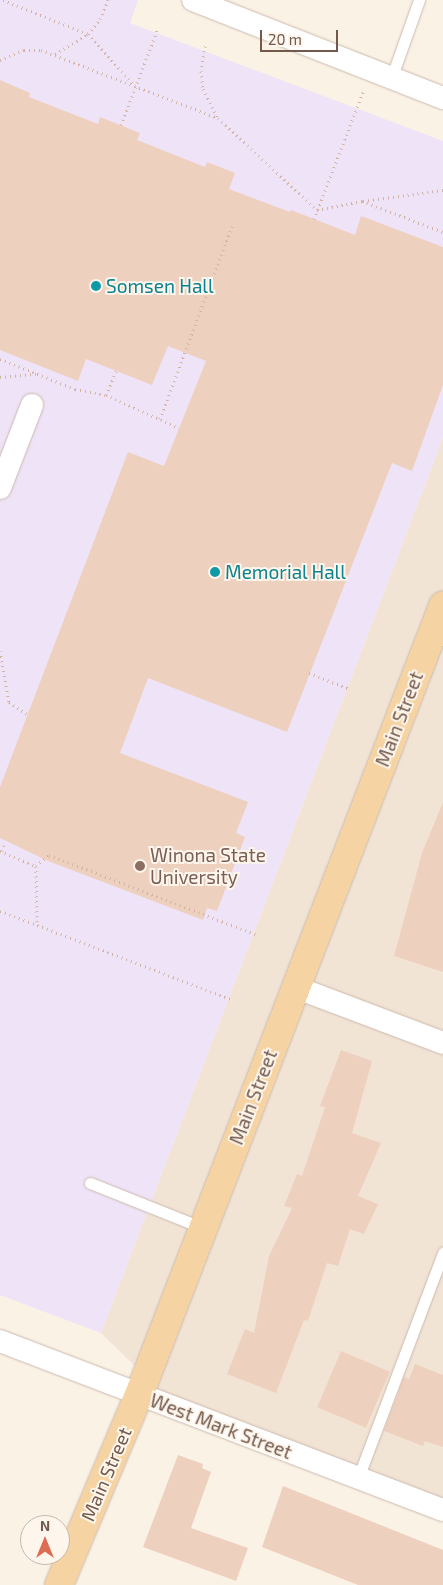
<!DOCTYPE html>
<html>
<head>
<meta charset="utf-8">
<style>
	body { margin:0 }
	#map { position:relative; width:443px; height:1585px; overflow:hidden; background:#fbf2e6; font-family:"Exo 2",sans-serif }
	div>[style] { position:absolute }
	.residential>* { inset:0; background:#f2e4d5 }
	.education>* { inset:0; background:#efe3f7 }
	.building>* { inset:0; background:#eed0bf; transform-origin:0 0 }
	.path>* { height:3px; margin-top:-1.5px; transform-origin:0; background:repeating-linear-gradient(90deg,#d3b4a3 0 1px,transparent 0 5px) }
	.roads { filter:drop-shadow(0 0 1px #ccbaad) drop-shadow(0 0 1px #ccbaad) }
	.lane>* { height:11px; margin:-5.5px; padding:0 5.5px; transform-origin:5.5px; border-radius:5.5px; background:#fff }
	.street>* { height:22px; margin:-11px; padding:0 11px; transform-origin:11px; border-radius:11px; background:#fff }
	.primary>* { height:28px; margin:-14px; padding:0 14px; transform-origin:14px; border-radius:14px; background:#f5d3a3 }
	.dots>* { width:14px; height:14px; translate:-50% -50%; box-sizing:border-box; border:2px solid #fef6ec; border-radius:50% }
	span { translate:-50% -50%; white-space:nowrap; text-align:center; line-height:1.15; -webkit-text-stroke:4px #fef6ec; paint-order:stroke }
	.culture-label { font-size:19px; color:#0d838f }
	.left { translate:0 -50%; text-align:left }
	.street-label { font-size:19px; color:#72594c }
	.education-label { font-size:19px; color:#785e54 }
	.north { position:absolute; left:20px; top:1515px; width:50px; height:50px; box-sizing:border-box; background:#fef6ec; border:1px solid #c6b7ac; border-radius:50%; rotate:0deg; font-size:14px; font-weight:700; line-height:20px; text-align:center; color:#72594c }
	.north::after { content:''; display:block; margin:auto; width:18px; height:22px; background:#dc6d53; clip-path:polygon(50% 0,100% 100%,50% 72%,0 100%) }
	.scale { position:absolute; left:260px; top:30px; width:78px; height:22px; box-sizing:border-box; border:2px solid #72594c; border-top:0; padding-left:6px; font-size:15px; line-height:18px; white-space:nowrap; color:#72594c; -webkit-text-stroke:4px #fef6ec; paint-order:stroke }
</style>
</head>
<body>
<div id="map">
	<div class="residential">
		<div style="clip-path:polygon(443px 438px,443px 1503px,158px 1389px,101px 1333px)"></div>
	</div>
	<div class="education">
		<div style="clip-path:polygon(0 0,138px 0,130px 23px,443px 141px,443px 438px,101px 1333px,0 1295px)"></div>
	</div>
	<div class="building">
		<div style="clip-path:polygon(0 80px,30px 93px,29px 97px,98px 124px,100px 117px,140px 133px,137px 140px,205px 167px,207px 162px,235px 173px,229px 189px,290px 212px,291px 210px,355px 235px,361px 216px,443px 247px,443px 385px,412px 471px,392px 463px,287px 732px,148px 678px,120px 753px,248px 802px,236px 833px,245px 837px,217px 911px,207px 908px,203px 920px,48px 861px,0 838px,0 787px,128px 452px,164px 466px,206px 361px,168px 346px,152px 385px,86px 359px,78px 381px,0 350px)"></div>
		<div style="clip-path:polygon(443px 802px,443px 972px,394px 956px,422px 853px)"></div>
		<div style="clip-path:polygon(341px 1050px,372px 1061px,352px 1133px,381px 1143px,358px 1196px,378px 1204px,364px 1234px,350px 1229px,338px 1266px,327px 1263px,308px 1321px,304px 1320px,276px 1393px,227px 1374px,245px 1329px,254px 1333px,269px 1256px,292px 1208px,284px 1206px,297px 1174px,302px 1176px,325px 1107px,320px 1106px)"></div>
		<div style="left:341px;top:1351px;width:53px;height:61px;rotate:23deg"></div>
		<div style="clip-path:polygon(415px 1364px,443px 1375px,443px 1447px,425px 1441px,423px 1446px,384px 1431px,404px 1377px,409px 1379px)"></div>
		<div style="clip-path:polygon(178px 1455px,203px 1464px,202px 1468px,211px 1472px,191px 1528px,248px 1548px,236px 1581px,143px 1547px)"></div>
		<div style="clip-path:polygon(283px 1486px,443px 1550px,443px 1585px,358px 1585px,262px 1547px)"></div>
	</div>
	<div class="path">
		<div style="left:3px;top:0;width:92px;rotate:21.8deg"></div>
		<div style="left:88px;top:34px;width:70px;rotate:47.9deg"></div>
		<div style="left:205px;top:46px;width:25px;rotate:99deg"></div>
		<div style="left:201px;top:71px;width:18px;rotate:84deg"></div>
		<div style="left:203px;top:89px;width:31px;rotate:63deg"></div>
		<div style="left:55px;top:54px;width:39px;rotate:-31deg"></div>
		<div style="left:88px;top:34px;width:19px;rotate:-51deg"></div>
		<div style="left:100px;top:19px;width:21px;rotate:-67deg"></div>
		<div style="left:0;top:60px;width:26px;rotate:-23deg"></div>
		<div style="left:24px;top:50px;width:17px"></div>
		<div style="left:41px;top:50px;width:190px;rotate:21deg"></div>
		<div style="left:218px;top:118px;width:135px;rotate:42.9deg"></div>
		<div style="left:317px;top:210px;width:46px;rotate:-11.3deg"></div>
		<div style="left:362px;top:201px;width:87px;rotate:20.9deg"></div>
		<div style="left:121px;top:125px;width:104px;rotate:-69.1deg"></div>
		<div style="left:363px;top:201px;width:81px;rotate:-7.8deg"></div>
		<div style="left:314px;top:219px;width:136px;rotate:-68.9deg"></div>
		<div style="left:0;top:359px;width:81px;rotate:21.8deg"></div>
		<div style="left:75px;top:389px;width:32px;rotate:11deg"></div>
		<div style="left:106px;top:395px;width:80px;rotate:24.3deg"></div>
		<div style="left:0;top:377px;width:36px;rotate:-5deg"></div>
		<div style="left:106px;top:395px;width:26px;rotate:-67deg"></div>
		<div style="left:160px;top:419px;width:206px;rotate:-69.5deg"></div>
		<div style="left:0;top:651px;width:52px;rotate:80deg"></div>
		<div style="left:9px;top:702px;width:22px;rotate:34deg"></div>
		<div style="left:309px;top:673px;width:44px;rotate:21.3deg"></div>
		<div style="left:0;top:851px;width:39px;rotate:23deg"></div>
		<div style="left:36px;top:866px;width:59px;rotate:89deg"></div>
		<div style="left:2px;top:851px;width:9px;rotate:-72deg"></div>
		<div style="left:36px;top:866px;width:17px;rotate:-40deg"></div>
		<div style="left:49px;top:855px;width:223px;rotate:21deg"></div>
		<div style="left:0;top:911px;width:249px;rotate:20.9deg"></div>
	</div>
	<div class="roads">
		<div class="lane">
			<div style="left:391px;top:79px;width:84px;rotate:-70.5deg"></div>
			<div style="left:90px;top:1183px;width:122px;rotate:21.7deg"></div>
			<div style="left:358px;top:1478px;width:241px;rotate:-69.3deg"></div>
		</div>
		<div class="street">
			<div style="left:193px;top:0;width:269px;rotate:21.4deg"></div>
			<div style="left:0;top:488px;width:89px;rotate:-68.9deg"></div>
			<div style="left:295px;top:987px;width:158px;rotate:20.7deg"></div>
			<div style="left:0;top:1341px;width:474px;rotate:20.9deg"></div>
		</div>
		<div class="primary">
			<div style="left:59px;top:1585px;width:206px;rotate:-67.2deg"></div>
			<div style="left:139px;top:1395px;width:846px;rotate:-68.93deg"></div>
		</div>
	</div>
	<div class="dots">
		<div style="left:96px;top:286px;background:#0f9aa8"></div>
		<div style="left:215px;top:572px;background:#0f9aa8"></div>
		<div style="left:140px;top:866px;background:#8d6e63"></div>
	</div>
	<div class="culture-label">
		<span class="left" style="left:106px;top:286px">Somsen Hall</span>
		<span class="left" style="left:225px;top:572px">Memorial Hall</span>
	</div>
	<div class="street-label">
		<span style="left:399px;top:719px;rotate:-69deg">Main Street</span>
		<span style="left:253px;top:1097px;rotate:-69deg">Main Street</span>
		<span style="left:221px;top:1426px;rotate:21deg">West Mark Street</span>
		<span style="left:106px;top:1474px;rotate:-67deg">Main Street</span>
	</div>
	<div class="education-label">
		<span class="left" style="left:150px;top:866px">Winona State<br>University</span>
	</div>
	<div class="north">N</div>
	<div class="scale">20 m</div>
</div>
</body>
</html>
